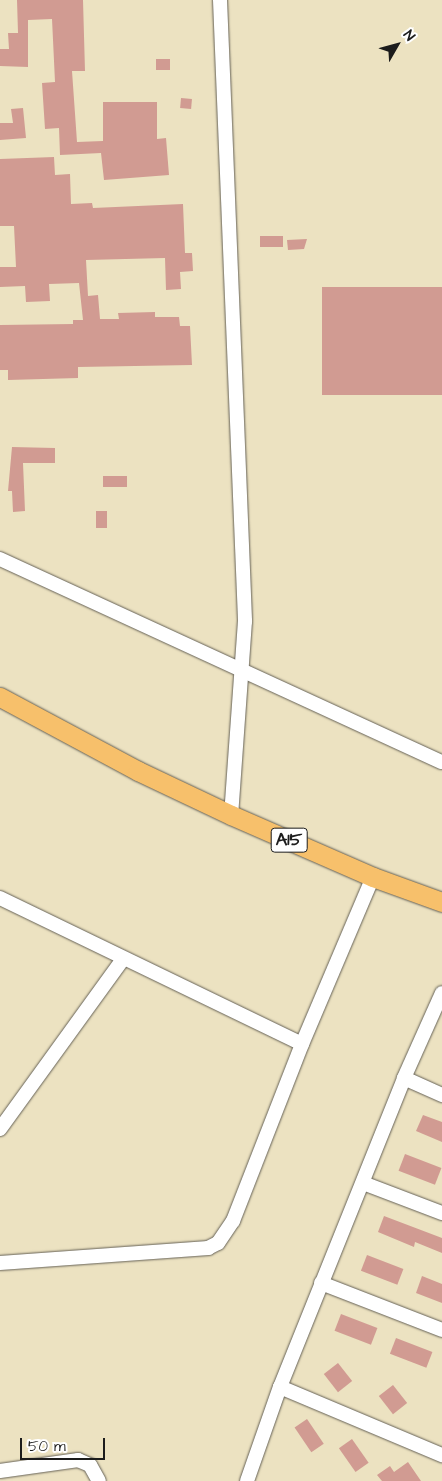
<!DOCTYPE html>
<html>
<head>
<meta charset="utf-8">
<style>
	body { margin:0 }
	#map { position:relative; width:442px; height:1481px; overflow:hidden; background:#ece2c1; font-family:"Architects Daughter",sans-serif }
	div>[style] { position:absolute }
	.building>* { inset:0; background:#d19b92; transform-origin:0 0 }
	.roads { filter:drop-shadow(0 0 1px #656156) drop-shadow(0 0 1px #656156) }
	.minor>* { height:14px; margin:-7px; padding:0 7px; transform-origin:7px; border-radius:7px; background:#fff }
	.major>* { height:19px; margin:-9.5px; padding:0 9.5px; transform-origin:9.5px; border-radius:9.5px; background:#f7c06b }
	span { translate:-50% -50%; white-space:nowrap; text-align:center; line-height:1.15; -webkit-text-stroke:5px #fff; paint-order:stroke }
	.shield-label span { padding:1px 4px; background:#fff; border:1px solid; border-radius:4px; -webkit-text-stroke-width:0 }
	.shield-label { font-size:18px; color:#1c1c1c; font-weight:700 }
	.north { position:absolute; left:372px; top:20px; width:50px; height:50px; -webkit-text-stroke:4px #fff; paint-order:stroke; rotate:52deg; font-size:14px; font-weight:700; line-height:20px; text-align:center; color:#1c1c1c }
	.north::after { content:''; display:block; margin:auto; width:18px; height:22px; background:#1c1c1c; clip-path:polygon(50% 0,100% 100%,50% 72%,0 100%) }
	.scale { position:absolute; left:20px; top:1438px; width:85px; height:22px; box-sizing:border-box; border:2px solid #1c1c1c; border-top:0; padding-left:6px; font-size:15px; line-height:18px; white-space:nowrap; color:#1c1c1c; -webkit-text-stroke:4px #fff; paint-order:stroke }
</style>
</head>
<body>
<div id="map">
	<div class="building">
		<div style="clip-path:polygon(17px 0,83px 0,85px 71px,72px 71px,77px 142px,103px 141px,103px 102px,157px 102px,157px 139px,166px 138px,169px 175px,104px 180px,101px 153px,60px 155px,59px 128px,45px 129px,42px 83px,55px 82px,52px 19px,28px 20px,28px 67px,0 66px,0 49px,9px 49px,8px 33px,18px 33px)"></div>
		<div style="left:170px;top:59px;width:11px;height:14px;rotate:90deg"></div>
		<div style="left:181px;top:98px;width:11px;height:10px;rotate:5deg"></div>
		<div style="clip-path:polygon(23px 108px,26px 138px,0 140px,0 123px,13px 123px,11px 109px)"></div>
		<div style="clip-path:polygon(54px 157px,55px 175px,70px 174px,71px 204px,92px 203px,93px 208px,183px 204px,185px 253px,192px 253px,193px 271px,180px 272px,181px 289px,166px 290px,165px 258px,86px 260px,88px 296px,98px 295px,100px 319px,119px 319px,118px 313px,155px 312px,155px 317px,179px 317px,180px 326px,190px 326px,192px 365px,78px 367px,78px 378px,8px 380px,8px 370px,0 370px,0 325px,73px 324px,73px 320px,83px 320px,79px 283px,49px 284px,50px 301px,26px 302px,25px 286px,0 287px,0 267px,16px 267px,14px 226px,0 226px,0 159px)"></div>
		<div style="left:283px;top:236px;width:11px;height:23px;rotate:90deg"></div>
		<div style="clip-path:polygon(307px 239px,304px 249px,288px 250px,287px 240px)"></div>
		<div style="left:442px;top:287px;width:108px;height:120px;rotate:90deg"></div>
		<div style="clip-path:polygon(12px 447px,55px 448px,55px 463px,23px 463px,25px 511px,13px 512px,12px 491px,8px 491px)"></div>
		<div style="left:127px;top:476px;width:11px;height:24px;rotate:90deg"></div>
		<div style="left:96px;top:511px;width:11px;height:17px"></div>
		<div style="clip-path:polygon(423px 1115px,442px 1122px,442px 1142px,416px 1131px)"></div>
		<div style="left:405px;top:1154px;width:39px;height:18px;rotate:21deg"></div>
		<div style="clip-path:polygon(384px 1216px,442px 1238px,442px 1253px,415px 1242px,414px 1247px,378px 1232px)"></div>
		<div style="left:367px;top:1255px;width:39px;height:17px;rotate:21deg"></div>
		<div style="clip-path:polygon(422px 1276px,442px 1284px,442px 1303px,416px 1293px)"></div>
		<div style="left:341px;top:1314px;width:39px;height:18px;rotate:21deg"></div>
		<div style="left:396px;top:1338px;width:39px;height:17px;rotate:21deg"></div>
		<div style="left:338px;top:1363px;width:23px;height:18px;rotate:52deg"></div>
		<div style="left:393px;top:1385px;width:23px;height:18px;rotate:52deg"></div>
		<div style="left:307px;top:1419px;width:30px;height:15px;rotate:56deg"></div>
		<div style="left:352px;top:1439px;width:29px;height:16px;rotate:55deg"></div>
		<div style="clip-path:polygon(408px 1462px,421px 1481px,382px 1481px,377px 1475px,390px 1466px,394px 1472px)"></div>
	</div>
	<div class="roads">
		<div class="minor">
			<div style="left:220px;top:0;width:622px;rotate:87.69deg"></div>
			<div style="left:245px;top:621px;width:195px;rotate:94.1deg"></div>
			<div style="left:0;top:559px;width:486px;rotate:24.7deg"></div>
			<div style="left:0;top:898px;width:335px;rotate:25.8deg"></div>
			<div style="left:404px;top:1078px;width:42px;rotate:24.1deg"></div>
			<div style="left:0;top:1129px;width:210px;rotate:-54.1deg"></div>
			<div style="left:363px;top:1183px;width:85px;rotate:20.8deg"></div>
			<div style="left:0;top:1263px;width:209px;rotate:-4.1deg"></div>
			<div style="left:208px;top:1248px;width:11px;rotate:-27deg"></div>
			<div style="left:218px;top:1243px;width:27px;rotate:-56deg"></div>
			<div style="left:233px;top:1221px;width:190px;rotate:-68.7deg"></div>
			<div style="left:302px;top:1044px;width:181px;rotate:-67deg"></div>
			<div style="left:321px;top:1283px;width:130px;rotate:21.2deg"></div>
			<div style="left:280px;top:1387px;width:176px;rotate:22.8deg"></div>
			<div style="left:0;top:1471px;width:79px;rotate:-8deg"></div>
			<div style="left:78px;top:1460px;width:13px;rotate:23deg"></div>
			<div style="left:90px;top:1465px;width:18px;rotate:61deg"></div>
			<div style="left:247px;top:1481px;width:100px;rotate:-70.7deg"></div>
			<div style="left:280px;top:1387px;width:333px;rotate:-68.1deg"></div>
			<div style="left:404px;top:1078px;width:93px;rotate:-65.9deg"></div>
		</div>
		<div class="major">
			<div style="left:0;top:697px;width:157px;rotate:28.2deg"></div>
			<div style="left:138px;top:771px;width:103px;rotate:25.3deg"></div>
			<div style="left:231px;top:815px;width:155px;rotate:23.6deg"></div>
			<div style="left:373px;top:877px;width:73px;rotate:19.9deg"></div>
		</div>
	</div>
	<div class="shield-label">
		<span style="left:289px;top:840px">A15</span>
	</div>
	<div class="north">N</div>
	<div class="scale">50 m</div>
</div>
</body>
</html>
